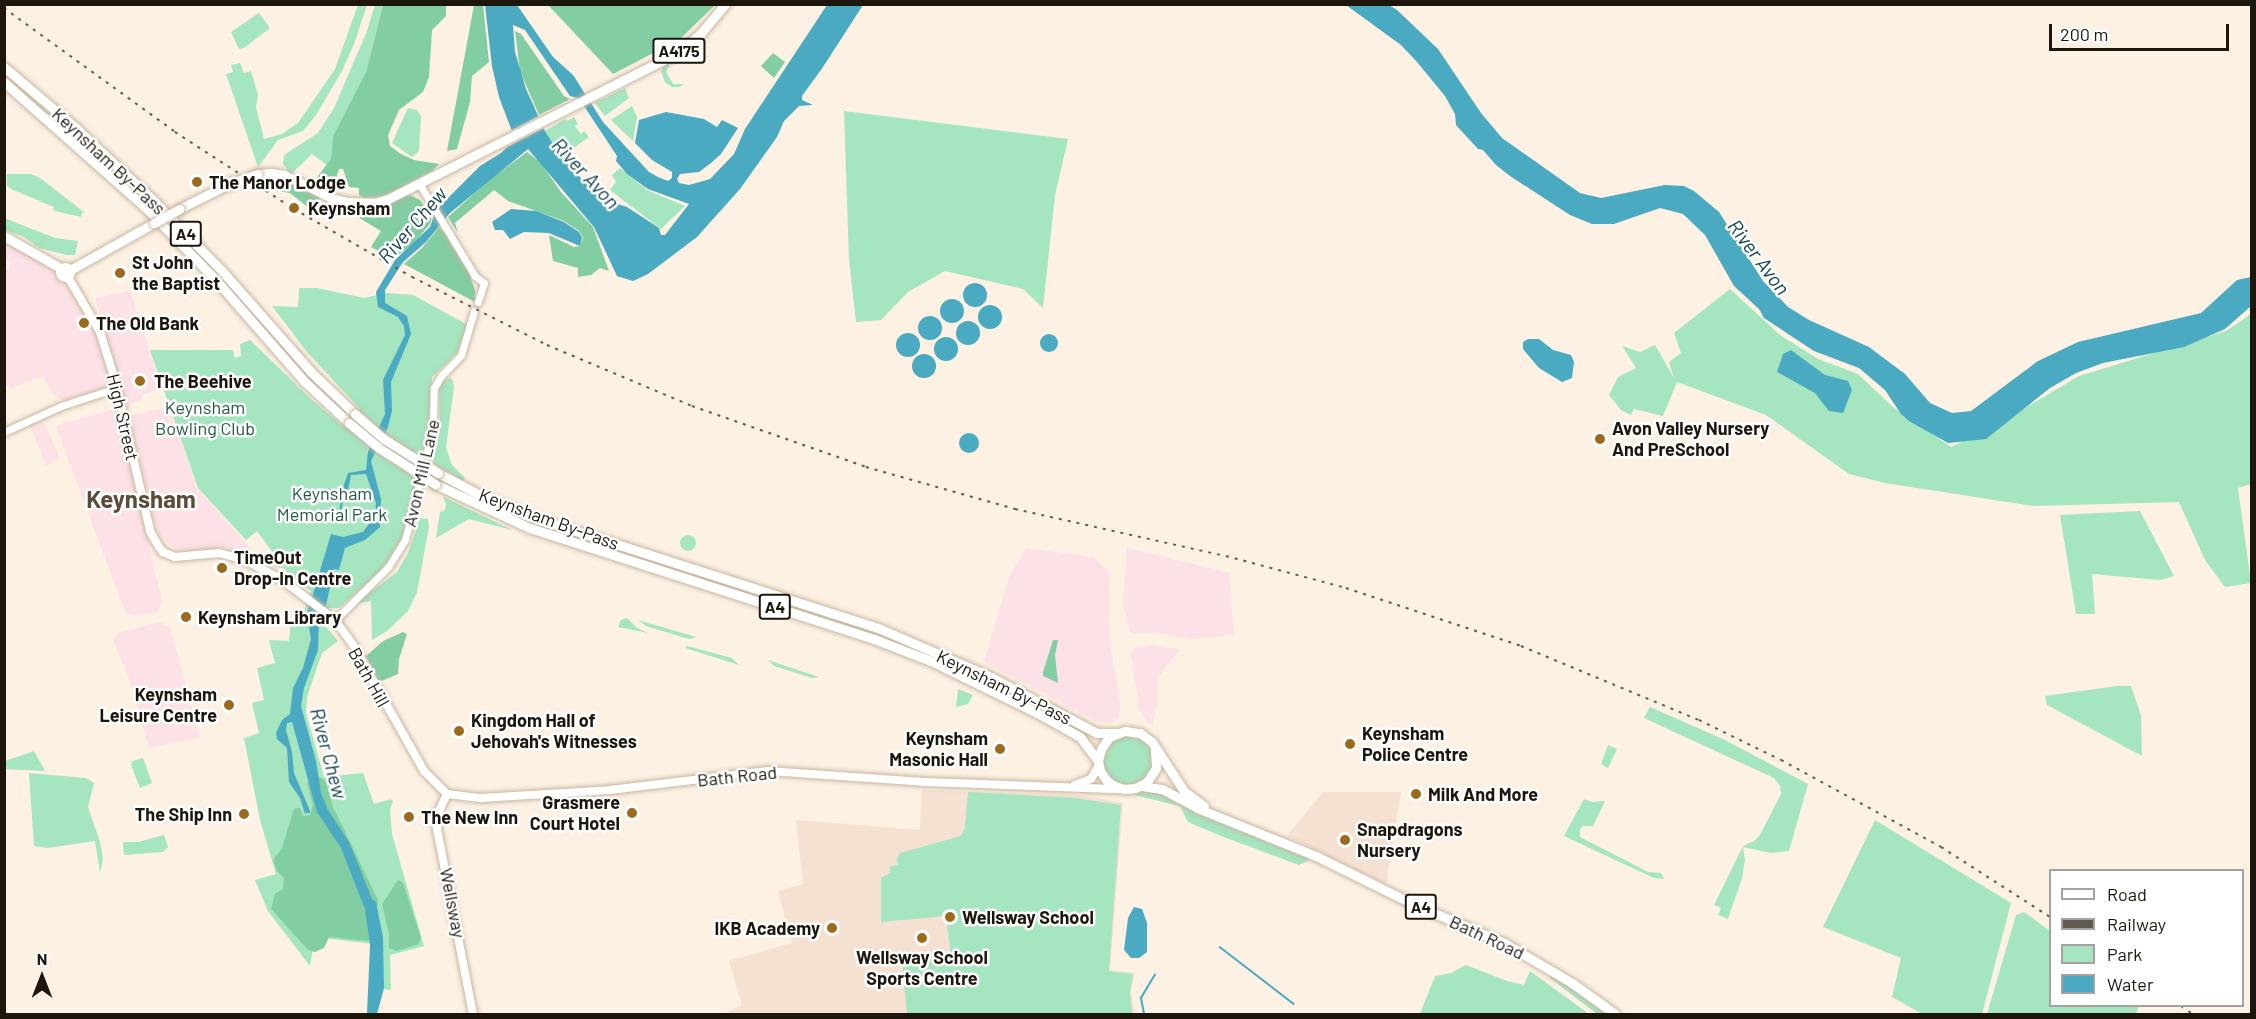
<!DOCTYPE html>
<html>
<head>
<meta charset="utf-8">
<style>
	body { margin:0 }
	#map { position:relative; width:2256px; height:1019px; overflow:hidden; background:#fcf1e3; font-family:Barlow,sans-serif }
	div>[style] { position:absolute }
	.commercial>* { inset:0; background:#fce1e6 }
	.education>* { inset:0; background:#f5e1d2 }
	.green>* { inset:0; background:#a5e5bf }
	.round { border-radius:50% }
	.forest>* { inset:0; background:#83cda2 }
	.water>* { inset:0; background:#49aac1 }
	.pier>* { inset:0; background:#fcf1e3 }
	.stream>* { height:1.5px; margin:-0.75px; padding:0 0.75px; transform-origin:0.75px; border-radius:0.75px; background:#49aac1 }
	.roads { filter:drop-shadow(0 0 2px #c8b7a0) drop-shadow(0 0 2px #c8b7a0) }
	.tertiary>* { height:7px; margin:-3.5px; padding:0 3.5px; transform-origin:3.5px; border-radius:3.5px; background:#fff }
	.secondary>* { height:8px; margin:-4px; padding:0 4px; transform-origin:4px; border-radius:4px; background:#fff }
	.primary>* { height:9px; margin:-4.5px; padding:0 4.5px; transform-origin:4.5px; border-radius:4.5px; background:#fff }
	.primary>.ring { margin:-4.5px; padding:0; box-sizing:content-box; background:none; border:9px solid #fff; border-radius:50% }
	.trunk>* { height:9px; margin:-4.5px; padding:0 4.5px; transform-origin:4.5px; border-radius:4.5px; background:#fff }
	.rail>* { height:1.5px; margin-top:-0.75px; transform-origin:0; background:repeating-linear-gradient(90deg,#615a4f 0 3px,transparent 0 9px) }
	.bridges { filter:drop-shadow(0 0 2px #c8b7a0) drop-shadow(0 0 2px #c8b7a0) }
	.primary-bridge>* { height:9px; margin:-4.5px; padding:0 4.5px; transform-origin:4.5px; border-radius:4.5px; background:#fff }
	.trunk-bridge>* { height:9px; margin:-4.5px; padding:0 4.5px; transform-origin:4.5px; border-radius:4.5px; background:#fff }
	.dots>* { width:16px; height:16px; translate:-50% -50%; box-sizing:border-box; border:3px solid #fff; border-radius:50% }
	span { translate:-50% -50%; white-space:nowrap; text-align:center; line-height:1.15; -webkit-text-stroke:5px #fff; paint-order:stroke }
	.shield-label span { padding:2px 4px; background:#fff; border:2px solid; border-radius:4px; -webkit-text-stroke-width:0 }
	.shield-label { font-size:16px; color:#1c160d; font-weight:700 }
	.street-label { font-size:18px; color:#1c160d }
	.poi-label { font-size:18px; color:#1c160d; font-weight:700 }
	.left { translate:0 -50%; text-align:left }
	.right { translate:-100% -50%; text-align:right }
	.park-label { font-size:18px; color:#22593c }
	.water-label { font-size:20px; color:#14404a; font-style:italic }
	.district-label { font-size:24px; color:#5b4c38; font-weight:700 }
	.frame { position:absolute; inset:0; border:6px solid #1c160d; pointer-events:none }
	.legend { position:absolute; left:2049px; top:869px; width:195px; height:138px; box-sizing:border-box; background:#fff; border:2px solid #a4a29e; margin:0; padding:8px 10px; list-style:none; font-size:18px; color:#1c160d }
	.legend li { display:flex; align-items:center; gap:12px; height:30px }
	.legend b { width:30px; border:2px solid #a4a29e }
	.north { position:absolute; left:12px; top:947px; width:60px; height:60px; -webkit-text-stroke:4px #fff; paint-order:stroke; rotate:0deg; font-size:16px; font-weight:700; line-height:24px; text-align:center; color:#1c160d }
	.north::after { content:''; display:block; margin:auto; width:21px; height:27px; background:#1c160d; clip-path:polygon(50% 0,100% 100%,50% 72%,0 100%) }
	.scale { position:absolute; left:2049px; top:24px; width:180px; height:27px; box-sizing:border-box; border:3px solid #1c160d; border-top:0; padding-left:8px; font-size:18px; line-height:21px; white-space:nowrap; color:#1c160d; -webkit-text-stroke:4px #fff; paint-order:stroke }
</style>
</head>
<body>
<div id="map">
	<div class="commercial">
		<div style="clip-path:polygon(4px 242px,48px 266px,80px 301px,102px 343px,111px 380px,106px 389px,64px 400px,53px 395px,42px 376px,10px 389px,9px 385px,5px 386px,5px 270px,8px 270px,11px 263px,5px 259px)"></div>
		<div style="clip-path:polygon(130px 291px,162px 388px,142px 395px,142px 399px,127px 405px,95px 298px)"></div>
		<div style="clip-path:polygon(169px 407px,197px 488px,261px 560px,224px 547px,186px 552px,176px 549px,158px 535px,129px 416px)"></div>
		<div style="clip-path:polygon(117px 408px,162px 602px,158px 612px,135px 616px,125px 612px,56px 426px)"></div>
		<div style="clip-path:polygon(36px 420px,45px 424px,60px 458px,46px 466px,29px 423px)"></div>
		<div style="clip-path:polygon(1026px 548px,1093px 557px,1109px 571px,1110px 643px,1120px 701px,1119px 718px,1111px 723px,1096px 721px,984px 662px,1009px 577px)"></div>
		<div style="clip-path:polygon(1127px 548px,1229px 573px,1234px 635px,1191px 639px,1157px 633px,1132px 633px,1129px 630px,1123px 604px)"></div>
		<div style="clip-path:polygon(159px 622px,170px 627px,200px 737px,149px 748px,128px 675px,113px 640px,118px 633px)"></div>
		<div style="clip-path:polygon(1151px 645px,1180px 649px,1158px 677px,1157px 704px,1153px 724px,1149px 724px,1139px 709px,1131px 654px,1135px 648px)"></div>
	</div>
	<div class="education">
		<div style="clip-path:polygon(922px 790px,1080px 795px,1123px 803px,1110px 970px,1135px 973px,1131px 991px,1135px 1014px,728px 1014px,726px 1013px,742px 1005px,729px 961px,792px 943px,778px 891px,803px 884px,796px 820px,920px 830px)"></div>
		<div style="clip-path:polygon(1323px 792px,1401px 792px,1386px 884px,1287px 836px)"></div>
	</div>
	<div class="green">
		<div style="clip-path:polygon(358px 5px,367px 5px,354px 44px,342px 71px,316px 115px,303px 131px,278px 140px,258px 167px,226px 74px,233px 72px,231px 65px,240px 63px,244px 73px,251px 71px,258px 95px,256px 107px,264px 139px,282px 134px,298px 123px,335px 69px)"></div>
		<div style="clip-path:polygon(375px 5px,383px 5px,366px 72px,333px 136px,331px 159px,327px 165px,312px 154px,291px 174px,283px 164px,284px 155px,318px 133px,334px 108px,367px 31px)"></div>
		<div style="clip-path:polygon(259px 13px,270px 28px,244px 48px,239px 49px,231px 32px)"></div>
		<div style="clip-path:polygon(665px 63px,670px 65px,666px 72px,673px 84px,684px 84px,680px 87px,672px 87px,665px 82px,661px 71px)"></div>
		<div style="clip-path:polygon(625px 88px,629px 98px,605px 116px,595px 103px)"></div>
		<div style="clip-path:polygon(632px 106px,637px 117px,633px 141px,611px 120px)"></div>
		<div style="clip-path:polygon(408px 108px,417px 110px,421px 116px,419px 151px,412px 157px,392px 143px)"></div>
		<div style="clip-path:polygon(844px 111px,1068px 139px,1055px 195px,1043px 308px,1023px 289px,945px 271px,908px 292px,881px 320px,856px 322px,849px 260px)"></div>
		<div style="clip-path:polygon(574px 117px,578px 124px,575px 126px,581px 134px,584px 131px,589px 137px,561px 157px,545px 131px,565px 119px,567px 121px)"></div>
		<div style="clip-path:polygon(620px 168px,647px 190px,685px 206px,661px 229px,610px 190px,616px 182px,612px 175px)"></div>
		<div style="clip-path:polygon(7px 174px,31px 174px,40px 178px,85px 213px,82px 213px,81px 217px,59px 212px,53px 210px,54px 207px,11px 189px,7px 185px)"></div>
		<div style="clip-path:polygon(4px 218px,55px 238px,78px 241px,75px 255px,67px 255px,39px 248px,24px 237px,5px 230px)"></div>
		<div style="clip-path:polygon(299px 288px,317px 288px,364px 298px,387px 293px,413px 295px,468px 325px,457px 353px,432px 377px,428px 437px,403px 537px,389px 564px,339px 608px,328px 608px,320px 620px,338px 641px,322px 653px,307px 697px,306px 713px,324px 777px,363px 773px,374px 804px,391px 799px,393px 802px,390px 809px,392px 834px,424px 946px,390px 955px,391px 990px,384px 989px,382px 945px,315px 937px,310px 966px,268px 911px,255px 880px,276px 874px,260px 820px,244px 738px,259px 733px,252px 703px,264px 700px,257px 668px,275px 663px,269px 640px,289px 641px,291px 619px,300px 623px,311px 591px,287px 575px,286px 569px,275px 567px,276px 557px,257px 531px,246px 540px,198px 488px,150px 350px,233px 350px,235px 358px,241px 356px,240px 344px,250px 340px,310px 398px,345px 428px,360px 409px,307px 352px,272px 306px,298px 307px)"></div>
		<div style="clip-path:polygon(1730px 289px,1780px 335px,1818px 359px,1858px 374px,1893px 407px,1951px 447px,1995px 426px,2079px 376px,2226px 331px,2251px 314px,2251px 484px,2238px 488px,2251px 583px,2225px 587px,2205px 560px,2179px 502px,2033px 506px,1885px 483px,1849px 474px,1766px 415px,1677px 382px,1663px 416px,1634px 409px,1631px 415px,1621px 410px,1609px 395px,1618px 377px,1636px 368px,1622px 346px,1640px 352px,1655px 345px,1674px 378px,1669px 362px,1681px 353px,1674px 333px)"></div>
		<div style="clip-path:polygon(450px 378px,453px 381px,454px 387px,446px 448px,452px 465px,465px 478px,463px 481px,433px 463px,440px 422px,439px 390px,441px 382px)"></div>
		<div style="clip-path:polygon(443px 497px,444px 497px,512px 530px,469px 519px,436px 538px,440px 512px,445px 510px,446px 504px)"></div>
		<div style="clip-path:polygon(2140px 511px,2174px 576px,2160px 580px,2092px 574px,2095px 614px,2076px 614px,2060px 515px)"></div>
		<div style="clip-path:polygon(420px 518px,428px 519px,429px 527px,417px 592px,408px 611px,387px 631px,372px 640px,371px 601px,355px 604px,397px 572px,408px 553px)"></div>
		<div class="round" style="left:680px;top:535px;width:16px;height:16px"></div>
		<div style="clip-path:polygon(627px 618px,637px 628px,648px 633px,618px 627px,621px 620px)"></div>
		<div style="clip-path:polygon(638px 620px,696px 637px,689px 639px,646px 626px)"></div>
		<div style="clip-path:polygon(687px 646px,732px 658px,739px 665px,685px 648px)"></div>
		<div style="clip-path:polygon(768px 660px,819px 677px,812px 678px,774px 666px)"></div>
		<div style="clip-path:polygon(2117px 686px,2131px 686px,2141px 716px,2142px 756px,2047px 705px,2045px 696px)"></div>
		<div style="clip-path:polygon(958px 689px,973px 695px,968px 704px,956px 707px)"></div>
		<div style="clip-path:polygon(1650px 707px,1725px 740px,1808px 784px,1789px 851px,1771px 853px,1743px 847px,1745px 860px,1742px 878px,1728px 919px,1718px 915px,1721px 908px,1714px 905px,1743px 846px,1754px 841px,1760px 835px,1781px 794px,1780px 786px,1774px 778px,1644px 718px)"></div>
		<div class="round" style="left:1103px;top:735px;width:50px;height:50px"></div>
		<div style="clip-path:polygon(1608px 745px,1617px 749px,1608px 768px,1601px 764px)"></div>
		<div style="clip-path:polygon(34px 751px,45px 771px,5px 769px,5px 761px)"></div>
		<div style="clip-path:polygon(143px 758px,152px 783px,140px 788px,131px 765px,132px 761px)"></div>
		<div style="clip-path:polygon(29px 773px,86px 778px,94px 783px,88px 807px,100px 842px,103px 858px,100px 873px,95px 841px,48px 848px,34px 846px)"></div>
		<div style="clip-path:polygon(1142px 791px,1158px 792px,1308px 857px,1308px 861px,1299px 865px,1221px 836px,1188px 822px,1180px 806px,1134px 795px)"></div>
		<div style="clip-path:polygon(968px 792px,1076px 798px,1121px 805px,1109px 971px,1133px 974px,1130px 992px,1132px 1014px,907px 1014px,902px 962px,951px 956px,946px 916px,881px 922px,881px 878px,891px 872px,889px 867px,898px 865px,897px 858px,900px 853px,961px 836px,965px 827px)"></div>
		<div style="clip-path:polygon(1584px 799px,1592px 802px,1605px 801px,1593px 826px,1583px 826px,1580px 829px,1580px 837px,1648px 872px,1661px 873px,1664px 879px,1654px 878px,1564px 836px)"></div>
		<div style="clip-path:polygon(1875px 820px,2011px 903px,1982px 1014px,1922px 1014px,1892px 997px,1901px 958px,1823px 927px)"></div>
		<div style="clip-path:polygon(164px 835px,168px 847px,163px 852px,124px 855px,123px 842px,138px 842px)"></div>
		<div style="clip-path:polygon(2024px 912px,2050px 931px,2050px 1006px,2139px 1006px,2136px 1014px,1987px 1014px,2016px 915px)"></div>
		<div style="clip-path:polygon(1466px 965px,1507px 981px,1524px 985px,1530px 971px,1589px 1014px,1420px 1014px,1435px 976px,1451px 973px)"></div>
		<div style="clip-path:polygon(1552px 974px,1609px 1014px,1597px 1014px,1550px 978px)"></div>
	</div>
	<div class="forest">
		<div style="clip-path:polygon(383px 5px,446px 5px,446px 16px,432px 30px,429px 77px,423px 92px,399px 110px,388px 135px,390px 146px,401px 154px,414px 160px,439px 164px,432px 171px,384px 196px,364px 198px,359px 195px,359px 188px,349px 187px,343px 169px,339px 169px,336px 178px,323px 185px,315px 180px,331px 159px,333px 136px,366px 72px)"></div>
		<div style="clip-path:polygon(474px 5px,483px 5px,489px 62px,472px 76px,470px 102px,457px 149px,447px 151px)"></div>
		<div style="clip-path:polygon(548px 5px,715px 5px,680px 39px,613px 74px)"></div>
		<div style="clip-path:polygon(515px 31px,521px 34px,564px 96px,570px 99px,539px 115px,520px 71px)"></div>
		<div style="clip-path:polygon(773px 53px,785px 62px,774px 78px,761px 66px)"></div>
		<div style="clip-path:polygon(527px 152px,540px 162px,561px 192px,593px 227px,609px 271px,600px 268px,591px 275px,578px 277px,578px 268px,553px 261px,549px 235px,574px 247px,580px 246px,583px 238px,579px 231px,564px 221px,508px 201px,494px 190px,455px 223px,458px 233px,448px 217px,489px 180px)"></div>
		<div style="clip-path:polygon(283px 180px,319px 196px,320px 201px,315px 209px,309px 208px,290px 193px,279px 191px,263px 181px)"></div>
		<div style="clip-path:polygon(408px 194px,420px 200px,432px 217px,430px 224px,413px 244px,393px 259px,371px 247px,381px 231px,346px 210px,349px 207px,376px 208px)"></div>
		<div style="clip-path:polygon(439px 227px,452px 240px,469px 273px,475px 290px,475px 302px,404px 264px,422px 248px)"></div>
		<div style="clip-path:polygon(403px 632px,407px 634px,399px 659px,398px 674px,379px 682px,366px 656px,383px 641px)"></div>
		<div style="clip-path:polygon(1053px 640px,1058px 640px,1055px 655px,1058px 683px,1043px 676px,1043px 672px)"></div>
		<div style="clip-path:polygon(317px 776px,325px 780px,333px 807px,378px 900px,373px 937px,367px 941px,329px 937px,324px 948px,315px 952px,308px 950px,271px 909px,275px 894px,283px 889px,284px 878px,277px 871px,273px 860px,282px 848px,294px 809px,300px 808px,303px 816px,310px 815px,313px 805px,307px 783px,311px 777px)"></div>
		<div style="clip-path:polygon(398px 880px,403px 883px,421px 937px,419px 944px,397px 951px,389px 948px,389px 934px,382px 904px)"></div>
	</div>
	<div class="water">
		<div style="clip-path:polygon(evenodd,485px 5px,517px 5px,553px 57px,573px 75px,603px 122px,649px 172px,658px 177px,668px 181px,672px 178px,672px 172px,652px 160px,635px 143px,639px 120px,666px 112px,704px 119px,717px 127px,722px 120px,738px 128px,721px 154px,711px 163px,699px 172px,680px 174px,677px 179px,679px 183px,689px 185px,710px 179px,734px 154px,745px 129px,827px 5px,863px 5px,823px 67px,802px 96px,802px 100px,813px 105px,799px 106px,784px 121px,777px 137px,740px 189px,697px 237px,648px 274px,633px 281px,617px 276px,594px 227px,528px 149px,450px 213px,425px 243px,403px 262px,385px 290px,385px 303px,407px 316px,411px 334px,391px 382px,392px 411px,388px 427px,371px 461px,381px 499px,380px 527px,365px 540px,345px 548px,339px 570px,334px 569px,326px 605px,319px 620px,318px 650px,304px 688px,301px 706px,316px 761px,321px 793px,328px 810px,349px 842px,372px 899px,376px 902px,383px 937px,384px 988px,377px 1014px,367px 1014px,370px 945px,365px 909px,341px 848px,317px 812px,292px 722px,287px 723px,286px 730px,292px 752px,294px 773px,310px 811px,310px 813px,305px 813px,306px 817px,300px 798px,289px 782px,287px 748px,277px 739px,276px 733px,282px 720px,290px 714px,293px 688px,303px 668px,311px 639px,307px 614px,331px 534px,343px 537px,363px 532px,375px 516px,376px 503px,366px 474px,351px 475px,346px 501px,339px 499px,348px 473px,366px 470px,368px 452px,385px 414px,383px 380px,405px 335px,404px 326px,398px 317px,378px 307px,376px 292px,395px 260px,430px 227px,436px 210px,480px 166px,501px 153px,515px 139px,499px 97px,492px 66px,485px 5px,513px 25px,525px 30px,570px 96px,578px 98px,584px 106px,617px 156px,616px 161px,627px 174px,648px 189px,689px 204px,665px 235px,661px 235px,659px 228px,627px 207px,608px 201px,595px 193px,561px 157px,545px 131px,526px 89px,515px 52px,513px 25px)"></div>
		<div style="clip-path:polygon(1346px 5px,1389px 5px,1397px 10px,1438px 49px,1481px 113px,1502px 138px,1580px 193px,1601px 198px,1665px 185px,1684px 186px,1694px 191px,1719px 212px,1763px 281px,1788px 307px,1809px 320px,1869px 347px,1905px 374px,1930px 403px,1952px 413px,1971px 411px,2038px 361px,2078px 342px,2201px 313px,2237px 280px,2251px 277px,2251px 306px,2225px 329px,2184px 347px,2103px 363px,2076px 373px,2050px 388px,1986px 439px,1948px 443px,1909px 421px,1901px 414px,1885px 390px,1859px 368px,1814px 351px,1764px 318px,1759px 309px,1734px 286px,1705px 235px,1683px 214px,1660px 208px,1614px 224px,1592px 224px,1570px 215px,1510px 176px,1496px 165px,1483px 150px,1478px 149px,1456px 125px,1455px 114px,1445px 96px,1417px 62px,1401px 45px)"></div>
		<div style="clip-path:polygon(511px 209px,536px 211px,564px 222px,579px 232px,582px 238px,580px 246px,549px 233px,524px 232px,510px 239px,503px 230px,495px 230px,492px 222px)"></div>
		<div class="round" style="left:963px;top:283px;width:24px;height:24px"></div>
		<div class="round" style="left:940px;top:299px;width:24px;height:24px"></div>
		<div class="round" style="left:978px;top:305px;width:24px;height:24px"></div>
		<div class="round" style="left:918px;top:316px;width:24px;height:24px"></div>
		<div class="round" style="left:956px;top:321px;width:24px;height:24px"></div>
		<div class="round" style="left:896px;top:333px;width:24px;height:24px"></div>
		<div class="round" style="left:1040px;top:334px;width:18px;height:18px"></div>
		<div class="round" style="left:934px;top:337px;width:24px;height:24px"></div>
		<div style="clip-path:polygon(1528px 339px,1539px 339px,1553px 350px,1571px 355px,1574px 362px,1572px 378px,1562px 382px,1539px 368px,1523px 349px,1523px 342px)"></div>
		<div style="clip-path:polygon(1791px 350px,1825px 375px,1848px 381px,1852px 390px,1843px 413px,1829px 411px,1815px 393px,1777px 372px,1783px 354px)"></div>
		<div class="round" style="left:912px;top:354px;width:24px;height:24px"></div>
		<div class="round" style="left:959px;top:433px;width:20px;height:20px"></div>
		<div style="clip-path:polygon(1134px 907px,1142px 909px,1147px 923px,1147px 952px,1139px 958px,1131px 958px,1124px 950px,1128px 918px)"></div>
	</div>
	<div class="pier">
		<div style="clip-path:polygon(541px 115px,546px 127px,501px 150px,512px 139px,510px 131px)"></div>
	</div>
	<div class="stream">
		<div style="left:340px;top:512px;width:11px;rotate:-80deg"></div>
		<div style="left:1220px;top:947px;width:93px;rotate:37.6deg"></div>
		<div style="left:1144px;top:1014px;width:16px;rotate:-101deg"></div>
		<div style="left:1141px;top:998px;width:27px;rotate:-59deg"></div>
	</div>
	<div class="roads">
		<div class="tertiary">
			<div style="left:420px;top:185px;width:106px;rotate:58.9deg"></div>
			<div style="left:475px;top:276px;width:11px;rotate:38deg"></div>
			<div style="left:484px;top:283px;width:20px;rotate:108deg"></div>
			<div style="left:4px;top:432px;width:63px;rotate:-24.5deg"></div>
			<div style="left:61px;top:406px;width:58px;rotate:-18.1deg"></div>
			<div style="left:335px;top:620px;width:75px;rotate:-45deg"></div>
			<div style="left:388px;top:567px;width:32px;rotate:-58deg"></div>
			<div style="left:405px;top:540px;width:116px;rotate:-76.1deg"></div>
			<div style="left:433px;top:427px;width:39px;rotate:-89deg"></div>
			<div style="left:434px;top:388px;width:14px;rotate:-60deg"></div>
			<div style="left:441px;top:376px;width:29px;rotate:-46deg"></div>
			<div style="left:461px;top:355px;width:46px;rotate:-73.5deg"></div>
		</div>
		<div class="secondary">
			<div style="left:68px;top:277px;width:64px;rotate:59.8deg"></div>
			<div style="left:100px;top:332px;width:50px;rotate:72.6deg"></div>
			<div style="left:115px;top:380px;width:155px;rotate:76.9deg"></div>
			<div style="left:150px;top:531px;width:18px;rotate:61deg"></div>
			<div style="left:159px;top:547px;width:6px;rotate:51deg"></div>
			<div style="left:163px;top:552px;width:13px;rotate:23deg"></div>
			<div style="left:175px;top:557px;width:44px;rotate:-5.2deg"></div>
			<div style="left:219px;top:553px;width:27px;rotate:15deg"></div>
			<div style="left:245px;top:560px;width:44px;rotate:28.3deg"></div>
			<div style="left:284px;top:581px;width:64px;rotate:37.4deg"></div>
			<div style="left:335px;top:620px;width:31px;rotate:54deg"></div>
			<div style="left:353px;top:645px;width:145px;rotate:60.6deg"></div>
			<div style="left:424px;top:771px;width:33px;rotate:45deg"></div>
			<div style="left:447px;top:794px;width:34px;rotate:7deg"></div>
			<div style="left:481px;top:798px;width:129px;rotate:-3.5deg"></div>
			<div style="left:610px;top:790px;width:159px;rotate:-6.9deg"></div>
			<div style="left:768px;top:771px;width:156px;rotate:4deg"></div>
			<div style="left:924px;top:782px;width:195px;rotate:2.1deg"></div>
			<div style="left:1075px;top:785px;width:17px;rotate:-21deg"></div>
			<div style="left:1091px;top:779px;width:16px;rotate:-60deg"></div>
			<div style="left:447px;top:794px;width:19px;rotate:115deg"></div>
			<div style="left:439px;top:811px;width:18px;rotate:96deg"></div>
			<div style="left:437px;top:829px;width:188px;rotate:79deg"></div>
		</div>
		<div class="primary">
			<div style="left:257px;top:174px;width:14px;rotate:-4deg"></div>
			<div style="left:271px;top:173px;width:13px;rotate:9deg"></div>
			<div style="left:284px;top:175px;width:53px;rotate:25.6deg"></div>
			<div style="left:332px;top:198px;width:16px;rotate:15deg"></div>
			<div style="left:347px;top:202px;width:28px;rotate:2deg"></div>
			<div style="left:375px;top:203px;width:14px;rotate:-17deg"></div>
			<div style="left:388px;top:199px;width:324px;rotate:-26.8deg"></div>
			<div style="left:677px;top:53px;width:31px;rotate:-40deg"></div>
			<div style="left:701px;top:33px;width:38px;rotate:-50deg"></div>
			<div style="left:179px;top:209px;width:58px;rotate:-26.6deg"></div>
			<div style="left:4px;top:236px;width:67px;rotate:29.6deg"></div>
			<div class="ring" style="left:60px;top:267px;width:1px;height:1px"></div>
			<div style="left:70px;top:270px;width:96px;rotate:-29.2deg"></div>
		</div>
		<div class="trunk">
			<div style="left:4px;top:67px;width:94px;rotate:40.3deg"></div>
			<div style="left:76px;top:128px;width:108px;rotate:43.1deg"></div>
			<div style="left:155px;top:202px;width:96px;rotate:45.8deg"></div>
			<div style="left:222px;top:271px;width:136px;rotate:48.6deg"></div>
			<div style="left:312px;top:373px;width:59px;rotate:43.6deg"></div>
			<div style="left:4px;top:82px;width:193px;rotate:41.6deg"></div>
			<div style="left:148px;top:210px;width:96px;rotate:45.8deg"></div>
			<div style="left:215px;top:279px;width:137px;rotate:48.9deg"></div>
			<div style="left:305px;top:382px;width:60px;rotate:43deg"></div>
			<div style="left:438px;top:473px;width:50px;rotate:27.6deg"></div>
			<div style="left:482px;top:496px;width:51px;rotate:23.1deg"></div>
			<div style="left:529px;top:516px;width:367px;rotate:17.8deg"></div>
			<div style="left:878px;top:628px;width:121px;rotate:23.4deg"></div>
			<div style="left:989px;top:676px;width:122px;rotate:27.8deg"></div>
			<div style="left:1097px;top:733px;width:19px"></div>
			<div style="left:435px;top:484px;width:105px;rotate:24.9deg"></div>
			<div style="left:530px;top:528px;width:361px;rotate:17.9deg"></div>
			<div style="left:874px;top:639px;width:61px;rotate:21.1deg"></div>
			<div style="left:931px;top:661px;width:123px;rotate:26.1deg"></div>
			<div style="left:1041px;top:715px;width:45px;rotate:29.4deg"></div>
			<div style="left:1080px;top:737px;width:30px;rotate:53deg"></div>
			<div style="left:1155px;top:749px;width:19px;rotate:87deg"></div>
			<div style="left:1156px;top:768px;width:17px;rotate:123deg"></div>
			<div style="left:1147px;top:782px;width:13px;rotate:153deg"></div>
			<div style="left:1135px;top:788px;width:11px;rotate:175deg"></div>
			<div style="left:1124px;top:789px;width:10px;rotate:-163deg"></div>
			<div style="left:1114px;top:786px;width:9px;rotate:-144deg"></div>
			<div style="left:1107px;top:781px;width:12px;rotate:-125deg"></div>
			<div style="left:1100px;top:771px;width:10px;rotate:-101deg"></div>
			<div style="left:1098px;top:761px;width:12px;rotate:-76deg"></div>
			<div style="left:1101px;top:749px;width:14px;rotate:-56deg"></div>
			<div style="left:1109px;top:737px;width:17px;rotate:-21deg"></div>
			<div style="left:1125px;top:731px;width:15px;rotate:8deg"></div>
			<div style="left:1140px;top:733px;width:15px;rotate:37deg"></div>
			<div style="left:1152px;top:742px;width:59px;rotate:56.9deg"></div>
			<div style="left:1184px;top:791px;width:25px;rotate:37deg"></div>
			<div style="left:1142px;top:786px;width:20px;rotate:9deg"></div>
			<div style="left:1162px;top:789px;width:40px;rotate:28deg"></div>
			<div style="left:1197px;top:808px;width:128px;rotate:22deg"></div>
			<div style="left:1316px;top:856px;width:106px;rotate:26.3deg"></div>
			<div style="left:1411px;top:903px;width:103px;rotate:23.3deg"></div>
			<div style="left:1506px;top:944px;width:77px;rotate:30.6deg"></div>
			<div style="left:1572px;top:983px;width:53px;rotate:35.8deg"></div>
		</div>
	</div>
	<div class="rail">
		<div style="left:4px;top:8px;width:211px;rotate:35.9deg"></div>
		<div style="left:175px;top:132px;width:142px;rotate:32.9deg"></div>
		<div style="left:294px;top:209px;width:136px;rotate:30deg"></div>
		<div style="left:412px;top:277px;width:151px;rotate:26.7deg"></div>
		<div style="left:547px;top:345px;width:157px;rotate:22.8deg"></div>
		<div style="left:692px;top:406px;width:184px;rotate:19.3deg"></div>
		<div style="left:866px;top:467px;width:155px;rotate:15.7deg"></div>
		<div style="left:1015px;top:509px;width:216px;rotate:12.6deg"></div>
		<div style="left:1226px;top:556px;width:124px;rotate:14.9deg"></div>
		<div style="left:1346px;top:588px;width:184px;rotate:18.3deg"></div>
		<div style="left:1521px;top:646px;width:193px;rotate:22.6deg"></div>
		<div style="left:1699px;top:720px;width:91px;rotate:26deg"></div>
		<div style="left:1781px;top:760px;width:182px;rotate:28.5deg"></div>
		<div style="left:1941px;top:847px;width:130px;rotate:32.7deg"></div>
		<div style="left:2181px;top:1006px;width:14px;rotate:34deg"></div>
	</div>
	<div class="bridges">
		<div class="primary-bridge">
			<div style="left:231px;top:183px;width:28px;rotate:-19deg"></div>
			<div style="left:154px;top:223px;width:29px;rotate:-29deg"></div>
		</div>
		<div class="trunk-bridge">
			<div style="left:355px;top:414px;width:38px;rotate:41deg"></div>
			<div style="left:384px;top:439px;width:64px;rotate:32.2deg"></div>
			<div style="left:349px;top:423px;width:39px;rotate:40deg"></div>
			<div style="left:379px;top:448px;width:67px;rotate:32.7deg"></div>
		</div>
	</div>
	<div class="dots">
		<div style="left:197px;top:182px;background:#9b6a1d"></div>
		<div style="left:294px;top:208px;background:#9b6a1d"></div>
		<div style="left:120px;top:273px;background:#9b6a1d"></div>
		<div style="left:84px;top:323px;background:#9b6a1d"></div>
		<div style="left:140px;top:381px;background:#9b6a1d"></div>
		<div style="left:1600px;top:439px;background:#9b6a1d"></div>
		<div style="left:222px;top:568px;background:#9b6a1d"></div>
		<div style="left:186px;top:617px;background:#9b6a1d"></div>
		<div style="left:229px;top:705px;background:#9b6a1d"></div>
		<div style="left:459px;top:731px;background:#9b6a1d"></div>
		<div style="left:1350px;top:744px;background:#9b6a1d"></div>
		<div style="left:1000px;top:749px;background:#9b6a1d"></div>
		<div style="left:1416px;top:794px;background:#9b6a1d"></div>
		<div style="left:632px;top:813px;background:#9b6a1d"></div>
		<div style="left:244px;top:814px;background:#9b6a1d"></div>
		<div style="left:409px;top:817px;background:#9b6a1d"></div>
		<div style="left:1345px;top:840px;background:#9b6a1d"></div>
		<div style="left:950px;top:917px;background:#9b6a1d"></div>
		<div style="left:832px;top:928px;background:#9b6a1d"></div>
		<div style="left:922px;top:938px;background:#9b6a1d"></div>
	</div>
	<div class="shield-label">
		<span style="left:679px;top:51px">A4175</span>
		<span style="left:186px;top:234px">A4</span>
		<span style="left:775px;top:607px">A4</span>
		<span style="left:1421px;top:907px">A4</span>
	</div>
	<div class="street-label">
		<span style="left:109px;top:161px;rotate:43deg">Keynsham By-Pass</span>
		<span style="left:123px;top:417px;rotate:77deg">High Street</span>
		<span style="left:421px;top:473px;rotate:-77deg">Avon Mill Lane</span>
		<span style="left:549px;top:519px;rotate:20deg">Keynsham By-Pass</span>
		<span style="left:369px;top:677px;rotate:61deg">Bath Hill</span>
		<span style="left:1004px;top:687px;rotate:26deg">Keynsham By-Pass</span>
		<span style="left:737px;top:776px;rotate:-6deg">Bath Road</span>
		<span style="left:453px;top:903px;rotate:79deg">Wellsway</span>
		<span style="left:1487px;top:937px;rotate:25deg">Bath Road</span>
	</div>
	<div class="poi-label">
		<span class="left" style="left:209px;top:182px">The Manor Lodge</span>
		<span class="left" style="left:308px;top:208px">Keynsham</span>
		<span class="left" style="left:132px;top:273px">St John<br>the Baptist</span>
		<span class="left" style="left:96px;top:323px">The Old Bank</span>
		<span class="left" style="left:154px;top:381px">The Beehive</span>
		<span class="left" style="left:1612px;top:439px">Avon Valley Nursery<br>And PreSchool</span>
		<span class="left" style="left:234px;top:568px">TimeOut<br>Drop-In Centre</span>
		<span class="left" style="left:198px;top:617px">Keynsham Library</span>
		<span class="right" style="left:217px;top:705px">Keynsham<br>Leisure Centre</span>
		<span class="left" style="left:471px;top:731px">Kingdom Hall of<br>Jehovah's Witnesses</span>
		<span class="left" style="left:1362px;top:744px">Keynsham<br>Police Centre</span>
		<span class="right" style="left:988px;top:749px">Keynsham<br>Masonic Hall</span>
		<span class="left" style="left:1428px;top:794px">Milk And More</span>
		<span class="right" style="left:620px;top:813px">Grasmere<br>Court Hotel</span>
		<span class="right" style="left:232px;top:814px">The Ship Inn</span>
		<span class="left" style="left:421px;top:817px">The New Inn</span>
		<span class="left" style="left:1357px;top:840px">Snapdragons<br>Nursery</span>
		<span class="left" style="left:962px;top:917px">Wellsway School</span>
		<span class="right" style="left:820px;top:928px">IKB Academy</span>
		<span style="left:922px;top:968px">Wellsway School<br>Sports Centre</span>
	</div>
	<div class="park-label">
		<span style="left:205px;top:418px">Keynsham<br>Bowling Club</span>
		<span style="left:332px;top:504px">Keynsham<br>Memorial Park</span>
	</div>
	<div class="water-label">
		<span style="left:586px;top:173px;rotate:47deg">River Avon</span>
		<span style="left:412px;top:225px;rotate:-49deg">River Chew</span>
		<span style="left:1759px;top:257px;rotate:53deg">River Avon</span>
		<span style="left:329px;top:753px;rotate:75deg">River Chew</span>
	</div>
	<div class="district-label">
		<span style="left:141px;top:499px">Keynsham</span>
	</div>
	<div class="frame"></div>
	<ul class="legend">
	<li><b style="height:8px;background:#fff"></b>Road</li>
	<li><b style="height:8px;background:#615a4f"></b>Railway</li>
	<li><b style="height:16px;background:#a5e5bf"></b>Park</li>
	<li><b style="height:16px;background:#49aac1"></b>Water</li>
	</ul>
	<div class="north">N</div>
	<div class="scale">200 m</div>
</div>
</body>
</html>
